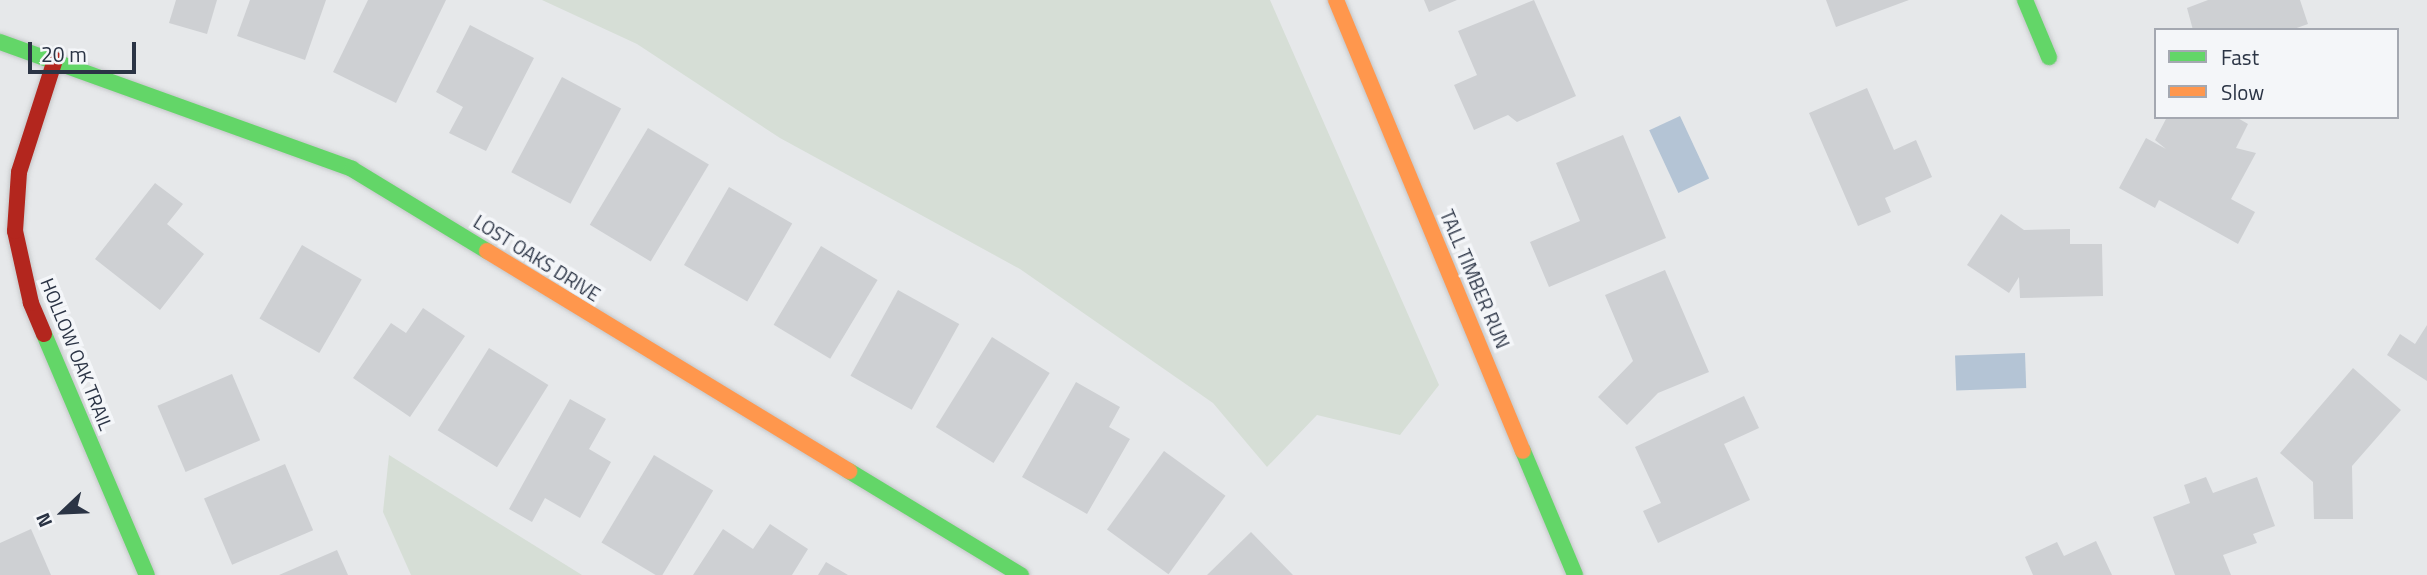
<!DOCTYPE html>
<html>
<head>
<meta charset="utf-8">
<style>
	body { margin:0 }
	#map { position:relative; width:2427px; height:575px; overflow:hidden; background:#e6e8ea; font-family:"Titillium Web",sans-serif }
	div>[style] { position:absolute }
	.green>* { inset:0; background:#d6ded6 }
	.water>* { inset:0; background:#b4c4d5; transform-origin:0 0 }
	.building>* { inset:0; background:#ced0d3; transform-origin:0 0 }
	.roads { filter:drop-shadow(0 0 2px #c4c6c8) drop-shadow(0 0 2px #c4c6c8) }
	.fast>* { height:16px; margin:-8px; padding:0 8px; transform-origin:8px; border-radius:8px; background:#63d668 }
	.slow>* { height:16px; margin:-8px; padding:0 8px; transform-origin:8px; border-radius:8px; background:#ff974d }
	.jam>* { height:16px; margin:-8px; padding:0 8px; transform-origin:8px; border-radius:8px; background:#b3261e }
	span { translate:-50% -50%; white-space:nowrap; text-align:center; line-height:1.15; -webkit-text-stroke:7px #f4f6f9; paint-order:stroke }
	.street-label { font-size:19px; color:#2b3445 }
	.legend { position:absolute; left:2154px; top:28px; width:245px; height:91px; box-sizing:border-box; background:#f4f6f9; border:2px solid #a4a8b1; margin:0; padding:9px 12px; list-style:none; font-size:21px; color:#2b3445 }
	.legend li { display:flex; align-items:center; gap:14px; height:35px }
	.legend b { width:35px; border:2px solid #a4a8b1 }
	.north { position:absolute; left:28px; top:477px; width:70px; height:70px; -webkit-text-stroke:5px #f4f6f9; paint-order:stroke; rotate:247deg; font-size:19px; font-weight:700; line-height:28px; text-align:center; color:#2b3445 }
	.north::after { content:''; display:block; margin:auto; width:24px; height:32px; background:#2b3445; clip-path:polygon(50% 0,100% 100%,50% 72%,0 100%) }
	.scale { position:absolute; left:28px; top:42px; width:108px; height:32px; box-sizing:border-box; border:4px solid #2b3445; border-top:0; padding-left:9px; font-size:21px; line-height:24px; white-space:nowrap; color:#2b3445; -webkit-text-stroke:5px #f4f6f9; paint-order:stroke }
</style>
</head>
<body>
<div id="map">
	<div class="green">
		<div style="clip-path:polygon(542px 0,1270px 0,1439px 385px,1400px 435px,1317px 415px,1267px 467px,1213px 403px,1020px 269px,780px 138px,637px 44px)"></div>
		<div style="clip-path:polygon(389px 455px,582px 575px,411px 575px,383px 512px)"></div>
	</div>
	<div class="water">
		<div style="left:1680px;top:116px;width:69px;height:34px;rotate:65deg"></div>
		<div style="left:2025px;top:353px;width:35px;height:70px;rotate:88deg"></div>
	</div>
	<div class="building">
		<div style="clip-path:polygon(176px 0,217px 0,207px 34px,169px 23px)"></div>
		<div style="clip-path:polygon(250px 0,326px 0,305px 60px,237px 36px)"></div>
		<div style="clip-path:polygon(368px 0,446px 0,396px 103px,333px 72px)"></div>
		<div style="clip-path:polygon(1424px 0,1457px 0,1429px 12px)"></div>
		<div style="clip-path:polygon(1534px 0,1576px 96px,1517px 122px,1508px 115px,1474px 130px,1454px 85px,1477px 75px,1458px 31px)"></div>
		<div style="clip-path:polygon(1826px 0,1909px 0,1836px 27px)"></div>
		<div style="clip-path:polygon(2208px 0,2300px 0,2308px 24px,2291px 30px,2193px 30px,2187px 8px)"></div>
		<div style="clip-path:polygon(470px 25px,534px 58px,486px 151px,449px 133px,463px 107px,436px 92px)"></div>
		<div style="left:562px;top:77px;width:67px;height:108px;rotate:28deg"></div>
		<div style="clip-path:polygon(1867px 88px,1894px 150px,1916px 140px,1932px 177px,1885px 198px,1891px 212px,1858px 226px,1809px 113px)"></div>
		<div style="clip-path:polygon(2167px 117px,2236px 117px,2248px 124px,2236px 148px,2256px 153px,2231px 199px,2255px 212px,2238px 244px,2159px 200px,2155px 208px,2119px 188px,2146px 138px,2166px 149px,2155px 140px)"></div>
		<div style="left:648px;top:128px;width:71px;height:113px;rotate:31deg"></div>
		<div style="clip-path:polygon(1623px 135px,1666px 238px,1549px 287px,1530px 242px,1580px 221px,1556px 163px)"></div>
		<div style="clip-path:polygon(155px 183px,183px 204px,167px 224px,204px 254px,160px 310px,95px 259px)"></div>
		<div style="left:729px;top:187px;width:73px;height:90px;rotate:30deg"></div>
		<div style="clip-path:polygon(2001px 214px,2024px 230px,2070px 229px,2070px 244px,2102px 244px,2103px 296px,2020px 298px,2019px 277px,2009px 293px,1967px 265px)"></div>
		<div style="left:302px;top:245px;width:69px;height:85px;rotate:30deg"></div>
		<div style="left:821px;top:246px;width:66px;height:92px;rotate:31deg"></div>
		<div style="clip-path:polygon(1665px 270px,1709px 372px,1658px 393px,1627px 425px,1598px 397px,1633px 361px,1605px 295px)"></div>
		<div style="left:898px;top:290px;width:70px;height:98px;rotate:29deg"></div>
		<div style="clip-path:polygon(423px 308px,465px 336px,410px 417px,353px 378px,391px 323px,406px 333px)"></div>
		<div style="clip-path:polygon(2427px 325px,2427px 381px,2387px 355px,2400px 334px,2415px 344px)"></div>
		<div style="left:992px;top:337px;width:68px;height:106px;rotate:32deg"></div>
		<div style="left:489px;top:348px;width:70px;height:97px;rotate:32deg"></div>
		<div style="clip-path:polygon(2353px 368px,2401px 410px,2352px 466px,2353px 519px,2314px 519px,2313px 482px,2280px 453px)"></div>
		<div style="left:232px;top:374px;width:72px;height:81px;rotate:67deg"></div>
		<div style="clip-path:polygon(1076px 382px,1120px 407px,1109px 427px,1130px 439px,1087px 514px,1022px 477px)"></div>
		<div style="clip-path:polygon(1744px 396px,1759px 428px,1724px 444px,1750px 500px,1658px 543px,1643px 511px,1661px 503px,1635px 447px)"></div>
		<div style="clip-path:polygon(570px 399px,606px 419px,589px 449px,611px 462px,580px 518px,545px 498px,532px 522px,509px 509px)"></div>
		<div style="left:1164px;top:451px;width:76px;height:97px;rotate:36deg"></div>
		<div style="left:654px;top:455px;width:69px;height:102px;rotate:31deg"></div>
		<div style="left:285px;top:464px;width:72px;height:88px;rotate:67deg"></div>
		<div style="clip-path:polygon(2206px 477px,2213px 493px,2257px 477px,2275px 526px,2253px 534px,2257px 543px,2223px 555px,2231px 575px,2175px 575px,2153px 517px,2190px 503px,2184px 485px)"></div>
		<div style="clip-path:polygon(770px 524px,808px 549px,792px 575px,693px 575px,723px 529px,753px 549px)"></div>
		<div style="clip-path:polygon(31px 529px,51px 575px,0 575px,0 543px)"></div>
		<div style="clip-path:polygon(1251px 532px,1293px 575px,1207px 575px)"></div>
		<div style="clip-path:polygon(2096px 541px,2112px 575px,2033px 575px,2025px 557px,2057px 542px,2064px 556px)"></div>
		<div style="clip-path:polygon(337px 550px,348px 575px,279px 575px)"></div>
		<div style="clip-path:polygon(826px 562px,848px 575px,818px 575px)"></div>
	</div>
	<div class="roads">
		<div class="fast">
			<div style="left:2025px;top:0;width:62px;rotate:67.2deg"></div>
			<div style="left:0;top:42px;width:374px;rotate:19.8deg"></div>
			<div style="left:352px;top:169px;width:158px;rotate:31.3deg"></div>
			<div style="left:44px;top:334px;width:262px;rotate:66.9deg"></div>
			<div style="left:1523px;top:451px;width:134px;rotate:67.2deg"></div>
			<div style="left:849px;top:471px;width:201px;rotate:31.2deg"></div>
		</div>
		<div class="slow">
			<div style="left:1336px;top:0;width:488px;rotate:67.5deg"></div>
			<div style="left:487px;top:251px;width:424px;rotate:31.3deg"></div>
		</div>
		<div class="jam">
			<div style="left:44px;top:334px;width:34px;rotate:-113deg"></div>
			<div style="left:31px;top:303px;width:74px;rotate:-102.5deg"></div>
			<div style="left:15px;top:231px;width:59px;rotate:-86.1deg"></div>
			<div style="left:19px;top:172px;width:118px;rotate:-72.2deg"></div>
		</div>
	</div>
	<div class="street-label">
		<span style="left:537px;top:258px;rotate:32deg">LOST OAKS DRIVE</span>
		<span style="left:1475px;top:279px;rotate:67deg">TALL TIMBER RUN</span>
		<span style="left:77px;top:354px;rotate:68deg">HOLLOW OAK TRAIL</span>
	</div>
	<ul class="legend">
	<li><b style="height:9px;background:#63d668"></b>Fast</li>
	<li><b style="height:9px;background:#ff974d"></b>Slow</li>
	</ul>
	<div class="north">N</div>
	<div class="scale">20 m</div>
</div>
</body>
</html>
